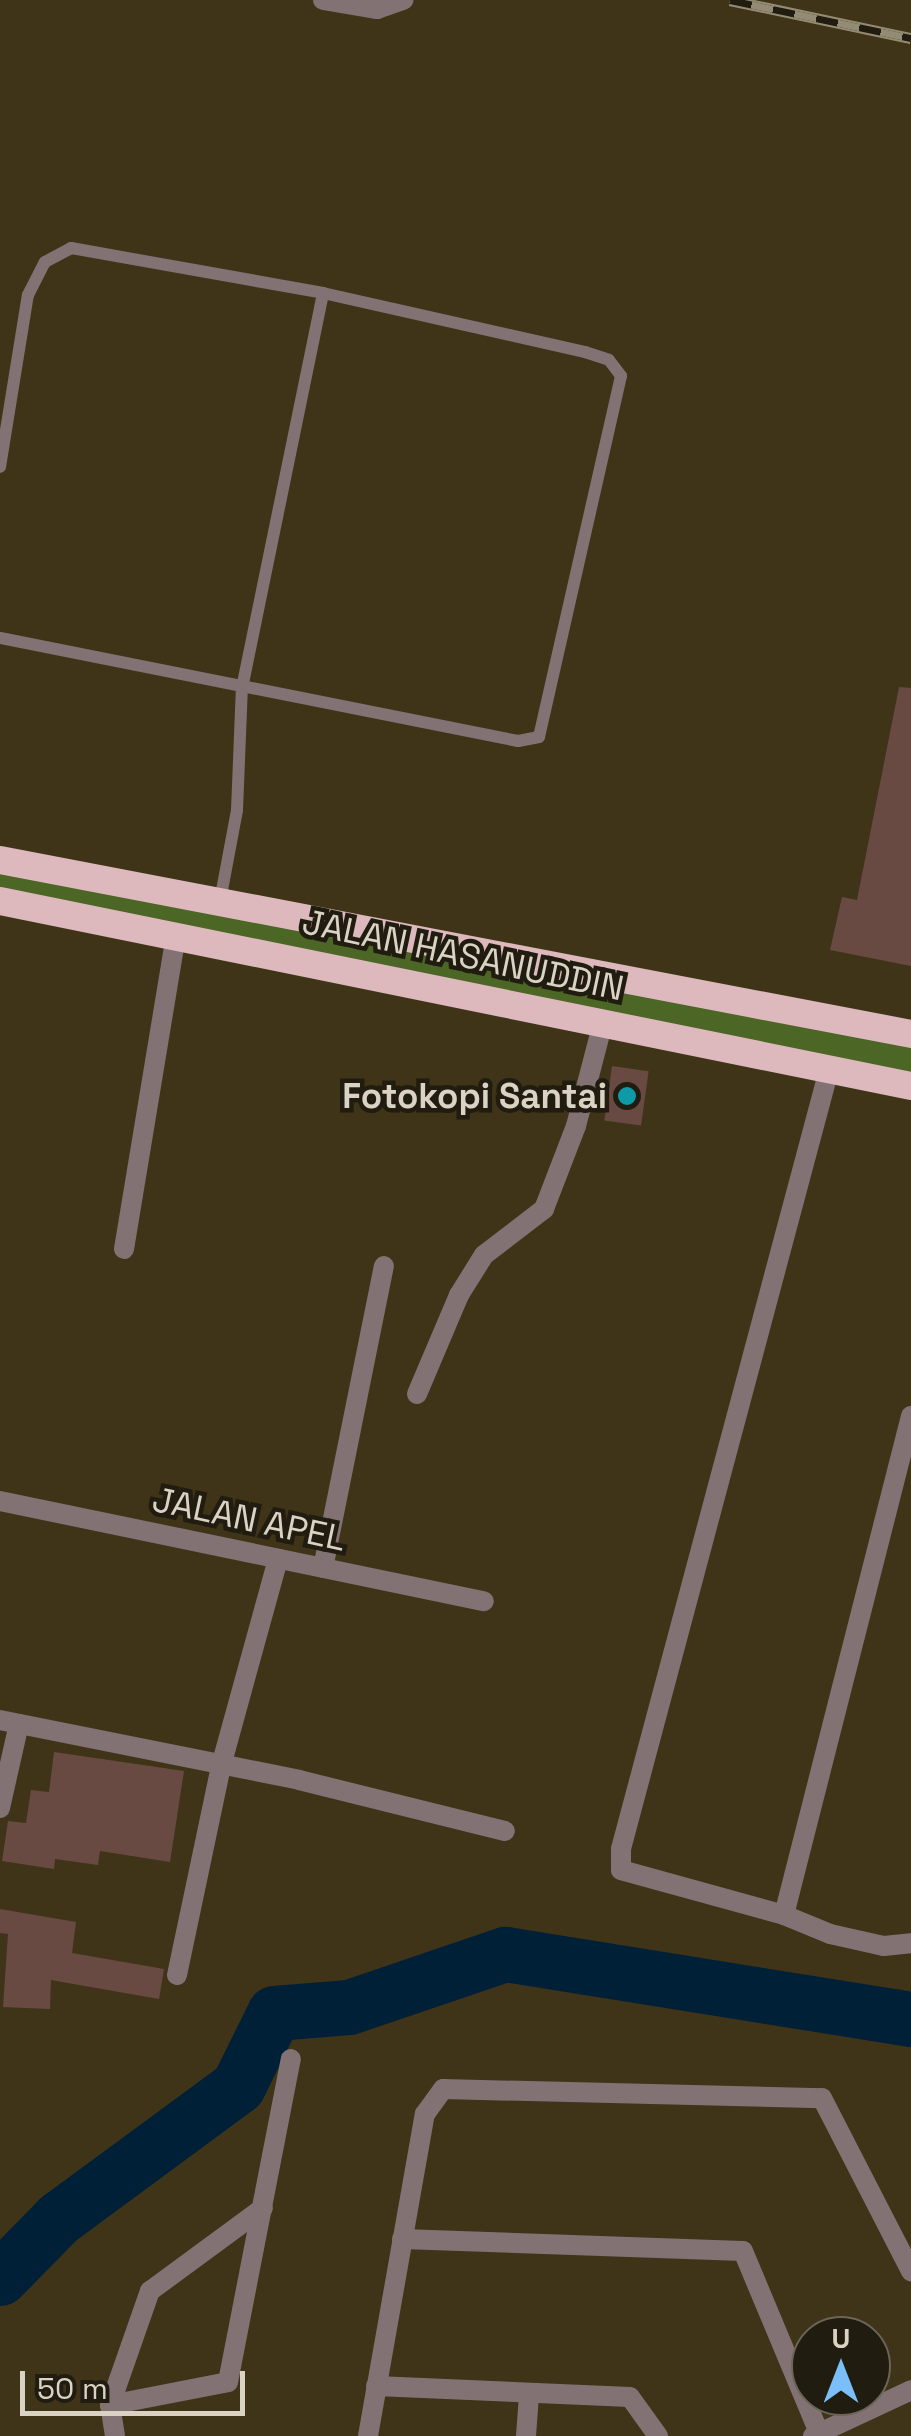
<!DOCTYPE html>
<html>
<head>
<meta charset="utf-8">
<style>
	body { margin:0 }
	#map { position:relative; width:911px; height:2436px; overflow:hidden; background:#3f3418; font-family:"Space Grotesk",sans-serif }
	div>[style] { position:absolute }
	.green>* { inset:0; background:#4b6625 }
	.river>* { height:55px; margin:-27.5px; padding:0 27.5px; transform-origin:27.5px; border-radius:27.5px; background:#002038 }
	.building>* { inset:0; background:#694a42; transform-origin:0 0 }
	.service>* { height:12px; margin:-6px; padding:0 6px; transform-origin:6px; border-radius:6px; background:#827274 }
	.minor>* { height:20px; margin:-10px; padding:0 10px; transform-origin:10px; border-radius:10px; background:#827274 }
	.tertiary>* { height:20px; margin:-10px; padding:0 10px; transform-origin:10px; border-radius:10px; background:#827274 }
	.trunk>* { height:28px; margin:-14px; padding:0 14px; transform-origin:14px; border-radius:14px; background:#ddb9be }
	.rail>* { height:11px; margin-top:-5.5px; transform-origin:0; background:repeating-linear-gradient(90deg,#211c10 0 22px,#948b75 0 44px); box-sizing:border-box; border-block:2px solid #948b75 }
	.dots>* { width:28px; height:28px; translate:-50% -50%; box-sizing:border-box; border:5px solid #211c10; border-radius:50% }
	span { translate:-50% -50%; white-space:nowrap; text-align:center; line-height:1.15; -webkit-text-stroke:9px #211c10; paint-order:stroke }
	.street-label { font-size:35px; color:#dad3c3 }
	.poi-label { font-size:35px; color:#dad3c3; font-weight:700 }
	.right { translate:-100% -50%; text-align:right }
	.north { position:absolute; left:791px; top:2316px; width:100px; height:100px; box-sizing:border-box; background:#211c10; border:2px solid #6b6558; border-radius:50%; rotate:0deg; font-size:28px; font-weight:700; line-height:40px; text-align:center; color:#dad3c3 }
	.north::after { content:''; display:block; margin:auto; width:35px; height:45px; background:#7abff8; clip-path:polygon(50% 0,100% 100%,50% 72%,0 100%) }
	.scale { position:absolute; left:20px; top:2371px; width:225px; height:45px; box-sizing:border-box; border:5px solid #dad3c3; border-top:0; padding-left:12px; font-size:30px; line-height:35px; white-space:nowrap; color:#dad3c3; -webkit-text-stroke:8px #211c10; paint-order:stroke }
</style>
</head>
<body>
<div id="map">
	<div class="green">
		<div style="clip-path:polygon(0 860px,911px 1034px,911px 1086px,0 901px)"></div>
	</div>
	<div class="river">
		<div style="left:0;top:2278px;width:84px;rotate:-45.5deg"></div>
		<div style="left:59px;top:2218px;width:222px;rotate:-36.4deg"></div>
		<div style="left:238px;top:2086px;width:81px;rotate:-63.7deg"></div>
		<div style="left:274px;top:2013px;width:75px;rotate:-4.6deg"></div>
		<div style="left:349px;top:2007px;width:165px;rotate:-18.8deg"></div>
		<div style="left:505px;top:1954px;width:411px;rotate:9.1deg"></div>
	</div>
	<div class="building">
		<div style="clip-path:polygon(899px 687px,911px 688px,911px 966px,830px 950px,842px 897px,857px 900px)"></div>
		<div style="left:612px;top:1066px;width:37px;height:55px;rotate:8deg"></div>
		<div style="clip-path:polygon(54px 1752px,184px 1771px,170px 1862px,100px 1851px,98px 1865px,55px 1859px,54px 1869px,2px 1861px,8px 1821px,26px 1823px,31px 1790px,49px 1792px)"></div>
		<div style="clip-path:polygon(0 1909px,76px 1922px,72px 1953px,164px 1969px,159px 1999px,51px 1980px,50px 2009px,3px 2007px,8px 1934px,0 1933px)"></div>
	</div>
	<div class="service">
		<div style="left:0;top:467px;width:174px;rotate:-80.8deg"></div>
		<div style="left:28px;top:295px;width:37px;rotate:-63deg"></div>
		<div style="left:45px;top:262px;width:30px;rotate:-28deg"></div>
		<div style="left:71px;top:248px;width:256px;rotate:10.1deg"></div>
		<div style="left:323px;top:293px;width:269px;rotate:12.7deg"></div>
		<div style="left:585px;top:352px;width:25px;rotate:18deg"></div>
		<div style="left:609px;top:360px;width:20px;rotate:53deg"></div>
		<div style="left:621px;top:376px;width:370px;rotate:102.8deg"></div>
		<div style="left:539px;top:737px;width:21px;rotate:169deg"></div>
		<div style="left:518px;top:741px;width:528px;rotate:-168.75deg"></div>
		<div style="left:220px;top:901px;width:93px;rotate:-79.4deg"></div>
		<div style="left:237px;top:810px;width:122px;rotate:-87.7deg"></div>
		<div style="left:242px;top:688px;width:403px;rotate:-78.4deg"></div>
	</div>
	<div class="minor">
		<div style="left:830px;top:1066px;width:810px;rotate:104.95deg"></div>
		<div style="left:621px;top:1849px;width:21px;rotate:90deg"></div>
		<div style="left:621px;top:1870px;width:169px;rotate:15.4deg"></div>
		<div style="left:784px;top:1915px;width:50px;rotate:22.4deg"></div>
		<div style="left:830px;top:1934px;width:55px;rotate:12.5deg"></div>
		<div style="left:884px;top:1946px;width:27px;rotate:-6deg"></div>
		<div style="left:124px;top:1249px;width:319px;rotate:-80.6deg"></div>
		<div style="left:417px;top:1394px;width:108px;rotate:-67deg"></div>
		<div style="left:459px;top:1295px;width:47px;rotate:-58deg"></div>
		<div style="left:484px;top:1255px;width:76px;rotate:-37.5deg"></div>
		<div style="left:544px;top:1209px;width:89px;rotate:-68.9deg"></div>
		<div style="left:576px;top:1126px;width:107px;rotate:-75.4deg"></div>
		<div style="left:0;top:1501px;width:494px;rotate:11.7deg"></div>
		<div style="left:323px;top:1568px;width:308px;rotate:-78.6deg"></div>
		<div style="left:0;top:1720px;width:305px;rotate:11.3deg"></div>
		<div style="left:299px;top:1780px;width:212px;rotate:13.9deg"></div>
		<div style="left:0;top:1808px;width:86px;rotate:-77.3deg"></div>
		<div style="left:784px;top:1915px;width:515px;rotate:-75.72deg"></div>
		<div style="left:177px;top:1975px;width:214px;rotate:-78.1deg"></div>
		<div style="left:221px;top:1766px;width:215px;rotate:-74.6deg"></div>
		<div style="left:402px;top:2239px;width:341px;rotate:2deg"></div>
		<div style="left:743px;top:2251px;width:197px;rotate:67.3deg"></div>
		<div style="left:376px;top:2386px;width:254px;rotate:2.5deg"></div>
		<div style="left:630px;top:2397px;width:48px;rotate:54.3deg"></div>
		<div style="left:110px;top:2405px;width:120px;rotate:-11deg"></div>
		<div style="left:228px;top:2382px;width:329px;rotate:-79deg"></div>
		<div style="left:115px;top:2436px;width:31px;rotate:-99deg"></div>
		<div style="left:110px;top:2405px;width:121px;rotate:-70.7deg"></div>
		<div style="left:150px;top:2291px;width:140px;rotate:-36.3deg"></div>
		<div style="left:368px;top:2436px;width:327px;rotate:-80deg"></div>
		<div style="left:425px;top:2114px;width:31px;rotate:-54deg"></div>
		<div style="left:443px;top:2089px;width:379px;rotate:1.4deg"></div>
		<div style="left:822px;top:2098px;width:195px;rotate:62.8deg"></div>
		<div style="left:526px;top:2436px;width:41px;rotate:-85.8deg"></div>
		<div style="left:813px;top:2436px;width:108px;rotate:-25.1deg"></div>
	</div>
	<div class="tertiary">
		<div style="left:323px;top:0;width:55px;rotate:9.5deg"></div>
		<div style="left:377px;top:9px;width:28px;rotate:-19deg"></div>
	</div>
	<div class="trunk">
		<div style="left:0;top:860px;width:927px;rotate:10.81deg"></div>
		<div style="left:0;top:901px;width:930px;rotate:11.48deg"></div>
	</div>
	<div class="rail">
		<div style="left:730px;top:0;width:185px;rotate:11.9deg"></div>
	</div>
	<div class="dots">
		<div style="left:627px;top:1096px;background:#0f9aa8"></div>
	</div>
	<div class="street-label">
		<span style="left:463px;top:955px;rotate:12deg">JALAN HASANUDDIN</span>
		<span style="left:249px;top:1519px;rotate:12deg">JALAN APEL</span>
	</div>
	<div class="poi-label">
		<span class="right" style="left:607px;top:1096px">Fotokopi Santai</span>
	</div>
	<div class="north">U</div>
	<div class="scale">50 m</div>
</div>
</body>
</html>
